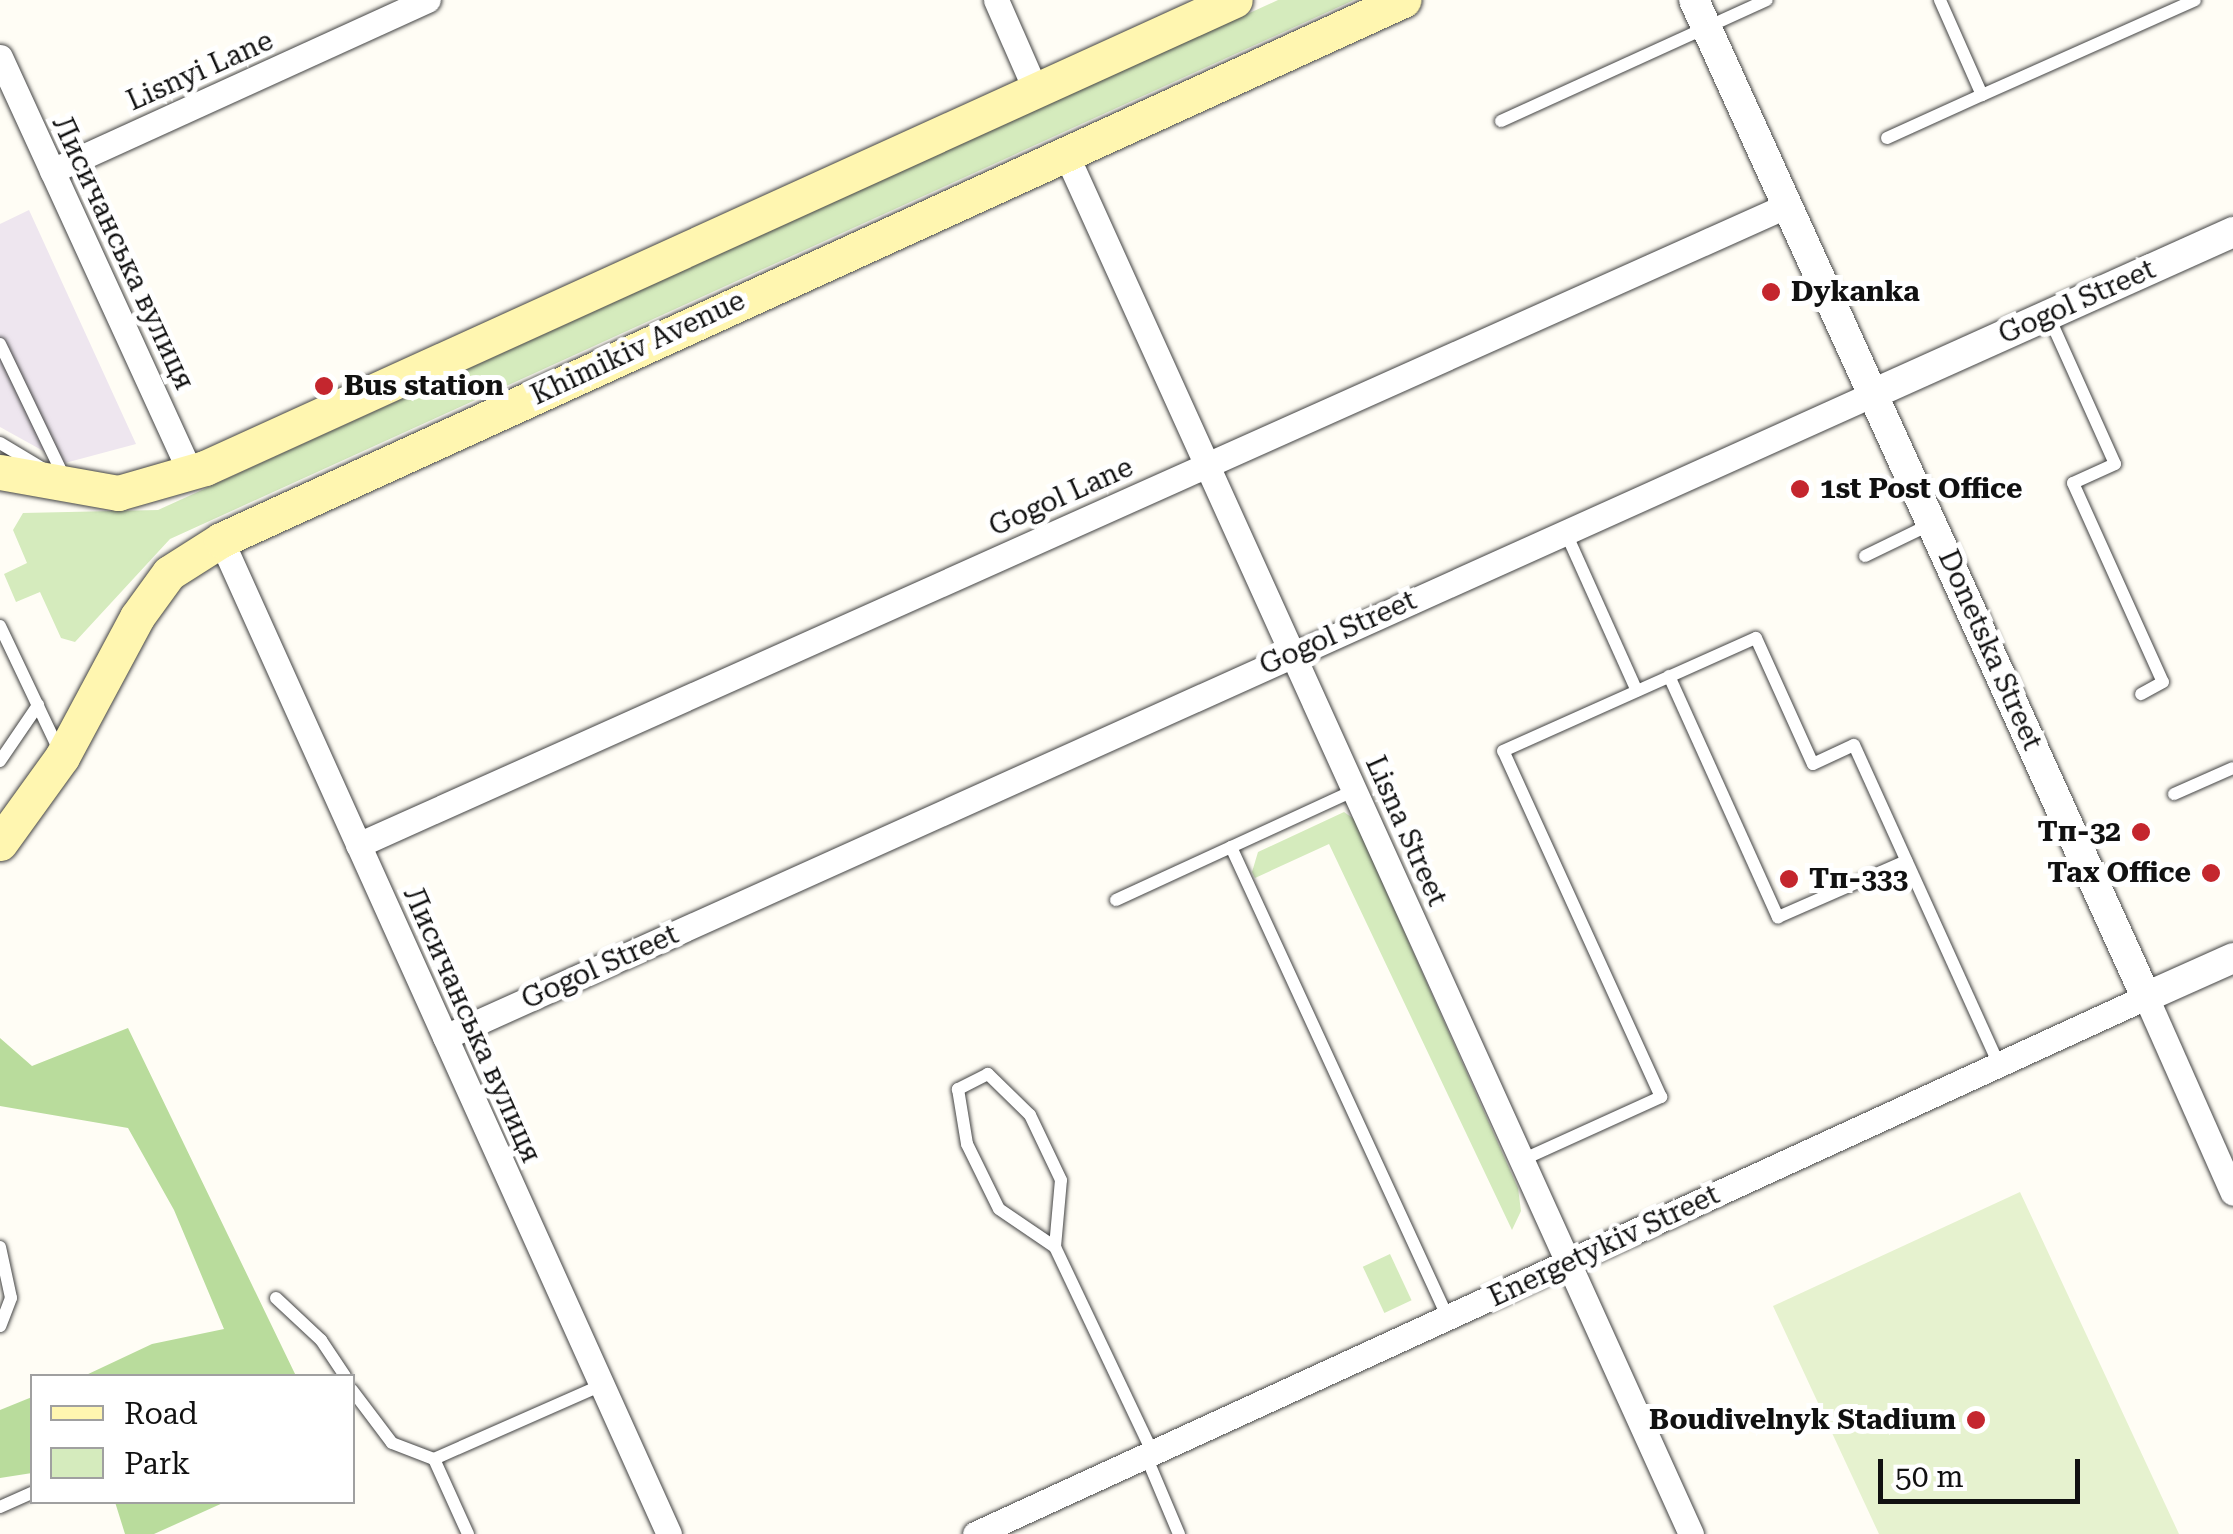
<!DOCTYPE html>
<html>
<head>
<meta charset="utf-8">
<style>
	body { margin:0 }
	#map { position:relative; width:2233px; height:1534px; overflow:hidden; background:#fffdf5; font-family:"Roboto Serif",serif }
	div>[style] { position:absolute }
	.industrial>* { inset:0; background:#eee6ef }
	.green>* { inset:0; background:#d5ebbd; transform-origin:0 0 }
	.forest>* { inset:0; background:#b9dc9c }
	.pitch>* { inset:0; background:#e6f2cf }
	.roads { filter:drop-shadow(0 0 2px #444) drop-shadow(0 0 2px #444) }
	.service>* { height:12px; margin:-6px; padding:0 6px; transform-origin:6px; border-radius:6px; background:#fff }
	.minor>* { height:25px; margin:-12.5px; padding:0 12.5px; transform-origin:12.5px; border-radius:12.5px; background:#fff }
	.tertiary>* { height:30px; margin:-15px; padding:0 15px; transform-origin:15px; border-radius:15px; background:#fff }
	.secondary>* { height:35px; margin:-17.5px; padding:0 17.5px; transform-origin:17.5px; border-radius:17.5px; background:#fff6b0 }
	.dots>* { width:28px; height:28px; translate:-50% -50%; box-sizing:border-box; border:5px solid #fff; border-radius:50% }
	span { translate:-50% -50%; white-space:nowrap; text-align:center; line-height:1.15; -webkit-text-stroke:10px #fff; paint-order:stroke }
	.street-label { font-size:28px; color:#111 }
	.poi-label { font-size:28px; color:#111; font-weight:700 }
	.left { translate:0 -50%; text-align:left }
	.right { translate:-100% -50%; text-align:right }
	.legend { position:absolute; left:30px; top:1374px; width:325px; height:130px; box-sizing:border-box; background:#fff; border:2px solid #a0a0a0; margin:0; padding:12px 18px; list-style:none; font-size:30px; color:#111 }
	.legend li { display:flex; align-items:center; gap:20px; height:50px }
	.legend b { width:50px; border:2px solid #a0a0a0 }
	.scale { position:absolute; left:1878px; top:1459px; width:202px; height:45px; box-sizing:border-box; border:5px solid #111; border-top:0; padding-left:12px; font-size:30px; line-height:35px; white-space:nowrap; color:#111; -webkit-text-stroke:8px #fff; paint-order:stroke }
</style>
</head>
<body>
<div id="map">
	<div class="industrial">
		<div style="clip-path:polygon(29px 210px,136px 444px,65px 463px,0 427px,0 224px)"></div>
	</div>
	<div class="green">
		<div style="clip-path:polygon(1278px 0,1354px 0,170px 539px,75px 642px,61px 638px,40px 592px,16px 602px,4px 574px,27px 563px,13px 530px,23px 513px,158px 510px)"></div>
		<div style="clip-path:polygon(1344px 812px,1354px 819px,1518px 1188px,1521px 1211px,1512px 1230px,1329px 844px,1255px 878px,1252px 872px,1258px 852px)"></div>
		<div style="left:1390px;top:1254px;width:51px;height:30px;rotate:65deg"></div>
	</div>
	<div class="forest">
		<div style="clip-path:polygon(128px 1028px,296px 1376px,84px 1376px,152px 1344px,224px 1329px,174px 1210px,128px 1128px,0 1106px,0 1038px,32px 1066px)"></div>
		<div style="clip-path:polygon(32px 1397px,32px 1473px,0 1478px,0 1410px)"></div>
		<div style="clip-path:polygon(115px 1502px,225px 1502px,154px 1534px,125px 1534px)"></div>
	</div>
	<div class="pitch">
		<div style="clip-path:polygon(2020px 1192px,2179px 1534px,1879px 1534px,1773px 1306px)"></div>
	</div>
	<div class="roads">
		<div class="service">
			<div style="left:1982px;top:95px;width:233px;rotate:-24deg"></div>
			<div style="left:1501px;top:121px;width:292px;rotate:-24.5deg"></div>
			<div style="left:1887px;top:138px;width:104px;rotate:-24.4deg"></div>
			<div style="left:1982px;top:95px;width:104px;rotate:-113.9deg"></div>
			<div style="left:2049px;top:317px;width:161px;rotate:65.8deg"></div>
			<div style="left:2115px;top:464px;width:46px;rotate:155.7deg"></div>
			<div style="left:2073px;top:483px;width:218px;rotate:65.7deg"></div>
			<div style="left:2163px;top:682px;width:25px;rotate:151deg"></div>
			<div style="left:0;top:344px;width:148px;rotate:64.3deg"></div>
			<div style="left:0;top:443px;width:49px;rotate:30.8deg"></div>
			<div style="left:1565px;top:531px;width:175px;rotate:65.8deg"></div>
			<div style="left:1865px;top:556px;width:73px;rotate:-25.9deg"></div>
			<div style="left:0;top:626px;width:137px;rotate:64.6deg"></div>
			<div style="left:1669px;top:676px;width:265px;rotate:65.7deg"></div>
			<div style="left:1778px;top:917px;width:140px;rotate:-23.6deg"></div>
			<div style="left:0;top:761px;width:68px;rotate:-55.8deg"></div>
			<div style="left:1355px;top:790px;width:136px;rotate:155.3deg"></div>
			<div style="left:1231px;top:847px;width:519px;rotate:65.26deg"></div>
			<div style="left:2174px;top:794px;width:64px;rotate:-23.8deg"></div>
			<div style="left:1116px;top:900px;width:127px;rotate:-24.7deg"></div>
			<div style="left:1522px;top:1160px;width:153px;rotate:-24.4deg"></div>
			<div style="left:1661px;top:1097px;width:380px;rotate:-114.5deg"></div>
			<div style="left:1503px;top:751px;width:277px;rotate:-24.1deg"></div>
			<div style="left:1756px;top:638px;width:138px;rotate:65.7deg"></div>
			<div style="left:1813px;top:764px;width:45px;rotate:-24.9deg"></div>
			<div style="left:1854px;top:745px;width:351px;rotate:65.6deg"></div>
			<div style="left:0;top:1247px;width:52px;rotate:77.8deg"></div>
			<div style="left:11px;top:1298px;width:30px;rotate:111deg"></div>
			<div style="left:1055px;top:1247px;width:67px;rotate:-84.9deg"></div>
			<div style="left:1061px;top:1180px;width:72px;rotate:-115.5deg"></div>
			<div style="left:1030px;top:1115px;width:59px;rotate:-135.7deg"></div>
			<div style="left:988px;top:1074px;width:34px;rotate:153deg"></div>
			<div style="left:958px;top:1089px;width:56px;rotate:80.7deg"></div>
			<div style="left:967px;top:1144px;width:72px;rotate:63.8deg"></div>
			<div style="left:999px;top:1209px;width:68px;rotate:34.2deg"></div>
			<div style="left:1055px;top:1247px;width:228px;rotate:64.6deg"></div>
			<div style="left:276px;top:1298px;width:62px;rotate:43deg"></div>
			<div style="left:321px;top:1340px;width:43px;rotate:56.3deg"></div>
			<div style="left:352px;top:1390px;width:66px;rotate:53deg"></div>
			<div style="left:392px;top:1443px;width:45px;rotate:20.9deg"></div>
			<div style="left:1146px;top:1456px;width:85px;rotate:67.1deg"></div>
			<div style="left:0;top:1507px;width:35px;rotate:-24deg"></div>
			<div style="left:468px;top:1534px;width:82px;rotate:-114.4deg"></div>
			<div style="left:434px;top:1459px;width:184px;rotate:-23.8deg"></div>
		</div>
		<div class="minor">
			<div style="left:996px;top:0;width:97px;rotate:66.3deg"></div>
			<div style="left:0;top:57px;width:459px;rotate:65.4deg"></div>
			<div style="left:1065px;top:152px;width:1517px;rotate:65.63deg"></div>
			<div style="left:52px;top:171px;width:413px;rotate:-24.5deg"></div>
			<div style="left:221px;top:540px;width:1090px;rotate:65.74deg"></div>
			<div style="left:358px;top:845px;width:1567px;rotate:-24.11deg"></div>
			<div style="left:445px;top:1037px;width:1568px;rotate:-24.24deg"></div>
			<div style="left:975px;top:1534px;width:1288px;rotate:-24.64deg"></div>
			<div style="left:2146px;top:997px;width:214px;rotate:66.1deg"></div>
		</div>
		<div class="tertiary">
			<div style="left:1694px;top:0;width:1095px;rotate:65.61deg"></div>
			<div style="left:2146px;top:997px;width:95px;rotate:-24.1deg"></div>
			<div style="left:1875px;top:393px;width:393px;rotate:-24.2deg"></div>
		</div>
		<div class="secondary">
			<div style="left:0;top:472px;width:120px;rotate:10.1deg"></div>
			<div style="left:118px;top:493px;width:91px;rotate:-16deg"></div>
			<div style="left:205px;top:468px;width:1131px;rotate:-24.44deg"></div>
			<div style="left:0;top:843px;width:106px;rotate:-54.2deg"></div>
			<div style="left:62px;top:757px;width:159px;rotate:-61.8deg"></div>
			<div style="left:137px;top:617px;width:54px;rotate:-54deg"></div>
			<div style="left:169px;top:573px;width:62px;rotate:-32.4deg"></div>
			<div style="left:221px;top:540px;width:1300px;rotate:-24.55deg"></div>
		</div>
	</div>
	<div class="dots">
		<div style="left:1771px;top:292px;background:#c4262e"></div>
		<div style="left:324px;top:386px;background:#c4262e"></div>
		<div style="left:1800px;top:489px;background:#c4262e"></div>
		<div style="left:2141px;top:832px;background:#c4262e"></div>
		<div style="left:2211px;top:873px;background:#c4262e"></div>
		<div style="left:1789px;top:879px;background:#c4262e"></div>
		<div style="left:1976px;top:1420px;background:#c4262e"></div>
	</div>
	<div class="street-label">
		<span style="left:200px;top:71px;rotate:-24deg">Lisnyi Lane</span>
		<span style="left:123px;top:253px;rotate:65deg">Лисичанська вулиця</span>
		<span style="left:2077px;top:302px;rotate:-24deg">Gogol Street</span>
		<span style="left:638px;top:348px;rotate:-25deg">Khimikiv Avenue</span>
		<span style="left:1061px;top:497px;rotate:-24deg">Gogol Lane</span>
		<span style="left:1338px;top:633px;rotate:-24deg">Gogol Street</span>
		<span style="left:1990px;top:650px;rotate:66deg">Donetska Street</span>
		<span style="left:1406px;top:831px;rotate:66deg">Lisna Street</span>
		<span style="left:600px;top:967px;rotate:-24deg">Gogol Street</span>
		<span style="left:472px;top:1025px;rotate:66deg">Лисичанська вулиця</span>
		<span style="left:1604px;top:1246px;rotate:-25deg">Energetykiv Street</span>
	</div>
	<div class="poi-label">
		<span class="left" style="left:1791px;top:292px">Dykanka</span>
		<span class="left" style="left:344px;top:386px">Bus station</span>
		<span class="left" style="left:1820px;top:489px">1st Post Office</span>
		<span class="right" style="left:2121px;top:832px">Тп-32</span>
		<span class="right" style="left:2191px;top:873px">Tax Office</span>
		<span class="left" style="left:1809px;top:879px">Тп-333</span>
		<span class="right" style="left:1956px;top:1420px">Boudivelnyk Stadium</span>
	</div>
	<ul class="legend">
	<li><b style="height:12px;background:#fff6b0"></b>Road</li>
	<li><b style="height:28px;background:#d5ebbd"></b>Park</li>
	</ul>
	<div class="scale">50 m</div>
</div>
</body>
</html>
